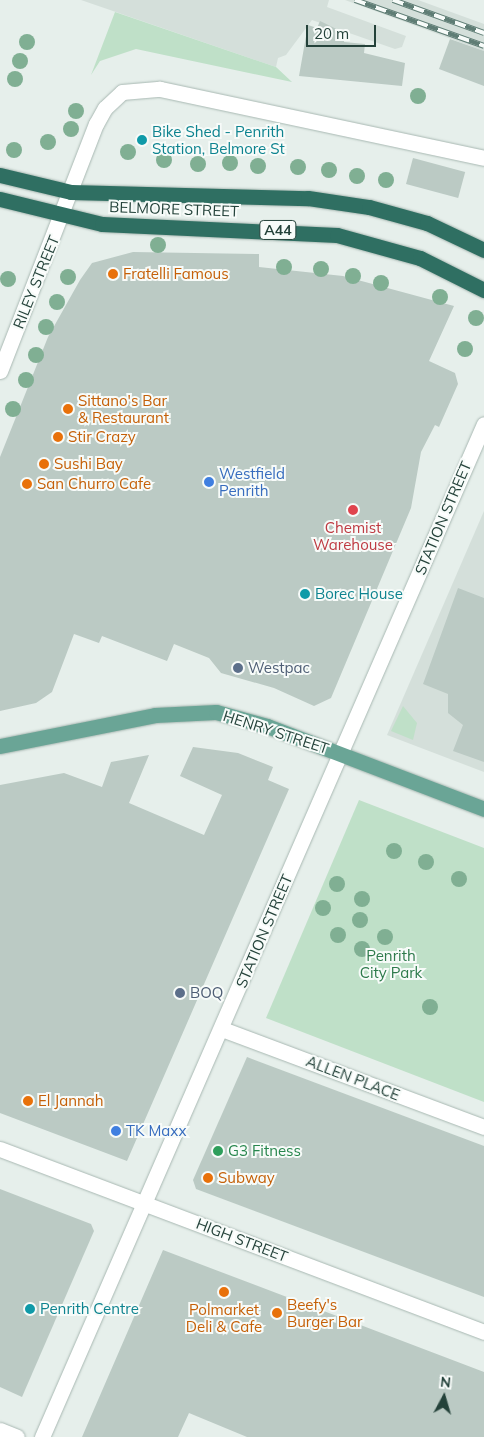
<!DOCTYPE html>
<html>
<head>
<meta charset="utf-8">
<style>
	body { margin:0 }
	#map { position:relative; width:484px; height:1437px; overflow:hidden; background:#e6efeb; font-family:Mulish,sans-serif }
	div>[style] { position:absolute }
	.built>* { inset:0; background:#d4dfda }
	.green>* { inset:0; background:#bfe0c8 }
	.building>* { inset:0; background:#bbcac4; transform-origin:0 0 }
	.roads { filter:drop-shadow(0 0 1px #a8b8b2) drop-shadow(0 0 1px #a8b8b2) }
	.minor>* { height:15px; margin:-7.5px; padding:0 7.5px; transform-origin:7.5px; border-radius:7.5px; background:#fff }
	.major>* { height:15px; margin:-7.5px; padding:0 7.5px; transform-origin:7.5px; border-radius:7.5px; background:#6aa596 }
	.highway>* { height:15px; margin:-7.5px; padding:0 7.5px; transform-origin:7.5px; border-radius:7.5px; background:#2f6f62 }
	.rail>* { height:5.5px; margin-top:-2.75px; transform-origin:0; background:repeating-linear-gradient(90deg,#f7fbf9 0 11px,#5f7d75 0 22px); box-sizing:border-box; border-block:1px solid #5f7d75 }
	.trees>* { width:16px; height:16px; margin:-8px; border-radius:50%; background:#80af93 }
	.dots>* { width:14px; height:14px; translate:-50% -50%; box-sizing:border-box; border:2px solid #f7fbf9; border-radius:50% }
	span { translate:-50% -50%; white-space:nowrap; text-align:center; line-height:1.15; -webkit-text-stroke:4px #f7fbf9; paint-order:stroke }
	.shield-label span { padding:1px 4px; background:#f7fbf9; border:1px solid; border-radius:4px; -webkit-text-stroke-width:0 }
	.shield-label { font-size:14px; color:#24423a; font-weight:700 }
	.culture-label { font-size:15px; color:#0d838f }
	.left { translate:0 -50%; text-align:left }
	.street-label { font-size:15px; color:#24423a }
	.food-label { font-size:15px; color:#c56008 }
	.shop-label { font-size:15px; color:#366cbe }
	.health-label { font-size:15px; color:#be3a42 }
	.service-label { font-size:15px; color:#4e5e75 }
	.park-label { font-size:15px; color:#2d7a4b }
	.leisure-label { font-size:15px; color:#27864d }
	.north { position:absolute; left:419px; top:1372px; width:50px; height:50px; -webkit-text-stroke:4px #f7fbf9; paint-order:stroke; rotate:6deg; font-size:14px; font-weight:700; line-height:20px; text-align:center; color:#24423a }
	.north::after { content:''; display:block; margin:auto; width:18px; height:22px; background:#24423a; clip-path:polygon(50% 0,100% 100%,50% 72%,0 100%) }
	.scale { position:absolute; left:306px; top:25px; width:70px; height:22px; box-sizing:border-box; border:2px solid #24423a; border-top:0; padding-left:6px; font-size:15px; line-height:18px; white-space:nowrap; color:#24423a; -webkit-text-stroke:4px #f7fbf9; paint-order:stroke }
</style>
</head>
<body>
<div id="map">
	<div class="built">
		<div style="clip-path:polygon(81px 0,329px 0,327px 7px,406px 36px,402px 47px,395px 49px,312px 20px,286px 55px,278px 58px,276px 67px)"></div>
		<div style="clip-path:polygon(345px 0,418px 0,484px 24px,484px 51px)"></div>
		<div style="clip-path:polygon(484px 511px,484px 772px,387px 735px)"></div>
	</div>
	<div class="green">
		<div style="clip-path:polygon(115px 12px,276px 67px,292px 82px,136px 49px,100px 61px,91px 75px)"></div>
		<div style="clip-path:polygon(403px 706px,417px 723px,413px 740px,391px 731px)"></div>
		<div style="clip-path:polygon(359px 800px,484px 848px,484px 1102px,266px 1018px)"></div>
	</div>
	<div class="building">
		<div style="clip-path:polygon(320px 21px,345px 33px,344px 42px,365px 44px,364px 53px,405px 63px,402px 86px,299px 76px,308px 25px,317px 28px)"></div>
		<div style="clip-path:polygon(450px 39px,484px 51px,484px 86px,439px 69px)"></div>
		<div style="left:413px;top:158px;width:54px;height:27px;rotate:15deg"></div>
		<div style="clip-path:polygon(133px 252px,259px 254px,259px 267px,343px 276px,454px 306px,429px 361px,455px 373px,458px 384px,439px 427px,435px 425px,421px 452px,411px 508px,331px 698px,314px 706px,274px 688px,221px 673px,209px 658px,174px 644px,167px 661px,102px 636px,99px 643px,74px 634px,52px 692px,36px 703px,0 711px,0 457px,48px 337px,80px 280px,92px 263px)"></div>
		<div style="clip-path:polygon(458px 588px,484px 598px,484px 762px,453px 751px,463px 725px,448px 713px,448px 694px,423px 684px)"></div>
		<div style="clip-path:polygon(193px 747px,238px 753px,273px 767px,268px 780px,289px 789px,127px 1161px,0 1113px,0 785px,64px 773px,102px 787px,111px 762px,149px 755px,129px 803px,204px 835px,222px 795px,180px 776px)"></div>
		<div style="clip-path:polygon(247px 1057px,484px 1146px,484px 1297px,196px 1189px,193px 1180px)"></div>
		<div style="clip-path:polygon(0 1189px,91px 1224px,94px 1231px,22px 1397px,0 1387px)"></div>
		<div style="clip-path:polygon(163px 1250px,484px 1372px,484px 1437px,247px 1437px,189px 1413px,178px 1437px,82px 1437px)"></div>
	</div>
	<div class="roads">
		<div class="minor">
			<div style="left:0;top:371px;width:265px;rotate:-68.8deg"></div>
			<div style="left:96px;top:124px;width:18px;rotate:-61deg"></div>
			<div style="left:105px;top:108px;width:23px;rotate:-43deg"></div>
			<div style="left:122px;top:92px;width:38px;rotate:-5deg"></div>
			<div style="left:160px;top:89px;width:331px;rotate:12deg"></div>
			<div style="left:222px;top:1029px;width:280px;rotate:20.5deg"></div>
			<div style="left:0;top:1149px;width:517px;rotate:20.71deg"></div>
			<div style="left:0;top:1430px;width:18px;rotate:22deg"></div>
			<div style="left:42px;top:1437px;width:1105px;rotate:-66.43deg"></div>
		</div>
		<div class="major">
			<div style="left:0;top:746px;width:158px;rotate:-11.3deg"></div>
			<div style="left:155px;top:715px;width:61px;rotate:-2.8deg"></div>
			<div style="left:216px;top:712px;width:53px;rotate:15.4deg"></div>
			<div style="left:267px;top:726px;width:232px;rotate:20.9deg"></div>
		</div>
		<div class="highway">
			<div style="left:0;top:175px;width:73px;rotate:13.5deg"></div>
			<div style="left:71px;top:192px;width:237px;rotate:1.5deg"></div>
			<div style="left:308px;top:198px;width:62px;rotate:8.4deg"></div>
			<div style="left:369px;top:207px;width:60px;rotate:15.4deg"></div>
			<div style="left:427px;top:223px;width:63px;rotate:25.3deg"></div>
			<div style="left:0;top:199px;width:105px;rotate:13.8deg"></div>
			<div style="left:102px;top:224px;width:235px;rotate:2.7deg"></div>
			<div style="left:337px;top:235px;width:86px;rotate:15.5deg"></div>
			<div style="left:420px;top:258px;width:72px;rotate:26.6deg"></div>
		</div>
	</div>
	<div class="rail">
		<div style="left:355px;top:0;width:137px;rotate:19.6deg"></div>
		<div style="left:393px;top:0;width:97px;rotate:19.9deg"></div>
	</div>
	<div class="trees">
		<div style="left:27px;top:42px"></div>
		<div style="left:20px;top:61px"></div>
		<div style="left:15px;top:79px"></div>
		<div style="left:418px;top:96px"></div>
		<div style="left:76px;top:111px"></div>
		<div style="left:71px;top:129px"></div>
		<div style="left:48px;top:142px"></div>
		<div style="left:14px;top:150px"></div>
		<div style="left:128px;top:152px"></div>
		<div style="left:164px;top:160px"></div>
		<div style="left:230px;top:163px"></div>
		<div style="left:198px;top:164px"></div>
		<div style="left:258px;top:166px"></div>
		<div style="left:298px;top:167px"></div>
		<div style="left:329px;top:170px"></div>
		<div style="left:357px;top:176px"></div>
		<div style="left:386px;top:180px"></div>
		<div style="left:158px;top:245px"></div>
		<div style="left:284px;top:267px"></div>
		<div style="left:321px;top:269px"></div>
		<div style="left:353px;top:276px"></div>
		<div style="left:68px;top:277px"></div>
		<div style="left:8px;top:279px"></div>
		<div style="left:381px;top:283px"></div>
		<div style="left:440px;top:297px"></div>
		<div style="left:57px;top:302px"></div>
		<div style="left:476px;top:318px"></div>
		<div style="left:46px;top:327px"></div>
		<div style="left:465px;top:349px"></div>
		<div style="left:36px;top:355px"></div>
		<div style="left:26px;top:380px"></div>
		<div style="left:13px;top:409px"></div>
		<div style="left:394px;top:851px"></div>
		<div style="left:426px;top:862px"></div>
		<div style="left:459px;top:879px"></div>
		<div style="left:337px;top:884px"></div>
		<div style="left:362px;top:899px"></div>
		<div style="left:323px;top:908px"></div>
		<div style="left:360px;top:920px"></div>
		<div style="left:338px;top:935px"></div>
		<div style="left:385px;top:937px"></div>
		<div style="left:362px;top:949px"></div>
		<div style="left:430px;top:1007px"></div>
	</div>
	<div class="dots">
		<div style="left:142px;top:140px;background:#0f9aa8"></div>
		<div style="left:113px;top:274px;background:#e8710a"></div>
		<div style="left:68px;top:409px;background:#e8710a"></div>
		<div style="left:58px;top:437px;background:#e8710a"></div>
		<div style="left:44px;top:464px;background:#e8710a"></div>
		<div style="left:209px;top:482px;background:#3f7fe0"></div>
		<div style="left:27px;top:484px;background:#e8710a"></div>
		<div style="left:353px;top:510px;background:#e0444e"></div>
		<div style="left:305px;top:594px;background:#0f9aa8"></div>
		<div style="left:238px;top:668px;background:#5c6f8a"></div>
		<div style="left:180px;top:993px;background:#5c6f8a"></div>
		<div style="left:28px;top:1101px;background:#e8710a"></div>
		<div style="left:116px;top:1131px;background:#3f7fe0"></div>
		<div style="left:218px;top:1151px;background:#2e9e5b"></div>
		<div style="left:208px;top:1178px;background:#e8710a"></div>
		<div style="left:224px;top:1292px;background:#e8710a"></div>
		<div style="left:30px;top:1309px;background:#0f9aa8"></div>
		<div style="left:277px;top:1313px;background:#e8710a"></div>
	</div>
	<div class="shield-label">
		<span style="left:278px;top:230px">A44</span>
	</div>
	<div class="culture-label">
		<span class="left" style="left:152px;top:140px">Bike Shed - Penrith<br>Station, Belmore St</span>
		<span class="left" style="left:315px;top:594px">Borec House</span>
		<span class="left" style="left:40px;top:1309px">Penrith Centre</span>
	</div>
	<div class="street-label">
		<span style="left:174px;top:209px;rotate:2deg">BELMORE STREET</span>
		<span style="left:36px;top:282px;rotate:-68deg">RILEY STREET</span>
		<span style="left:443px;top:518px;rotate:-67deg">STATION STREET</span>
		<span style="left:276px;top:732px;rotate:18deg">HENRY STREET</span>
		<span style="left:264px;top:931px;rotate:-67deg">STATION STREET</span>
		<span style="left:353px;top:1078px;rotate:21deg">ALLEN PLACE</span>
		<span style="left:242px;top:1240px;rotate:21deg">HIGH STREET</span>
	</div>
	<div class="food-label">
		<span class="left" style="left:123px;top:274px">Fratelli Famous</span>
		<span class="left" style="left:78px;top:409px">Sittano's Bar<br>&amp; Restaurant</span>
		<span class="left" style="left:68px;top:437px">Stir Crazy</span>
		<span class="left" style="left:54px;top:464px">Sushi Bay</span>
		<span class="left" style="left:37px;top:484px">San Churro Cafe</span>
		<span class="left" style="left:38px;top:1101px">El Jannah</span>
		<span class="left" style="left:218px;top:1178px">Subway</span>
		<span class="left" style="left:287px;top:1313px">Beefy's<br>Burger Bar</span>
		<span style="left:224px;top:1318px">Polmarket<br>Deli &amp; Cafe</span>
	</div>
	<div class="shop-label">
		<span class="left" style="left:219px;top:482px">Westfield<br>Penrith</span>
		<span class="left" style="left:126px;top:1131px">TK Maxx</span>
	</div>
	<div class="health-label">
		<span style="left:353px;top:536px">Chemist<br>Warehouse</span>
	</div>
	<div class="service-label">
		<span class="left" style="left:248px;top:668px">Westpac</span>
		<span class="left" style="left:190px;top:993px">BOQ</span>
	</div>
	<div class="park-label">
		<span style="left:391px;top:964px">Penrith<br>City Park</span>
	</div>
	<div class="leisure-label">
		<span class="left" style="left:228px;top:1151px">G3 Fitness</span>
	</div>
	<div class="north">N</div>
	<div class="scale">20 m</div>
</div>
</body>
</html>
